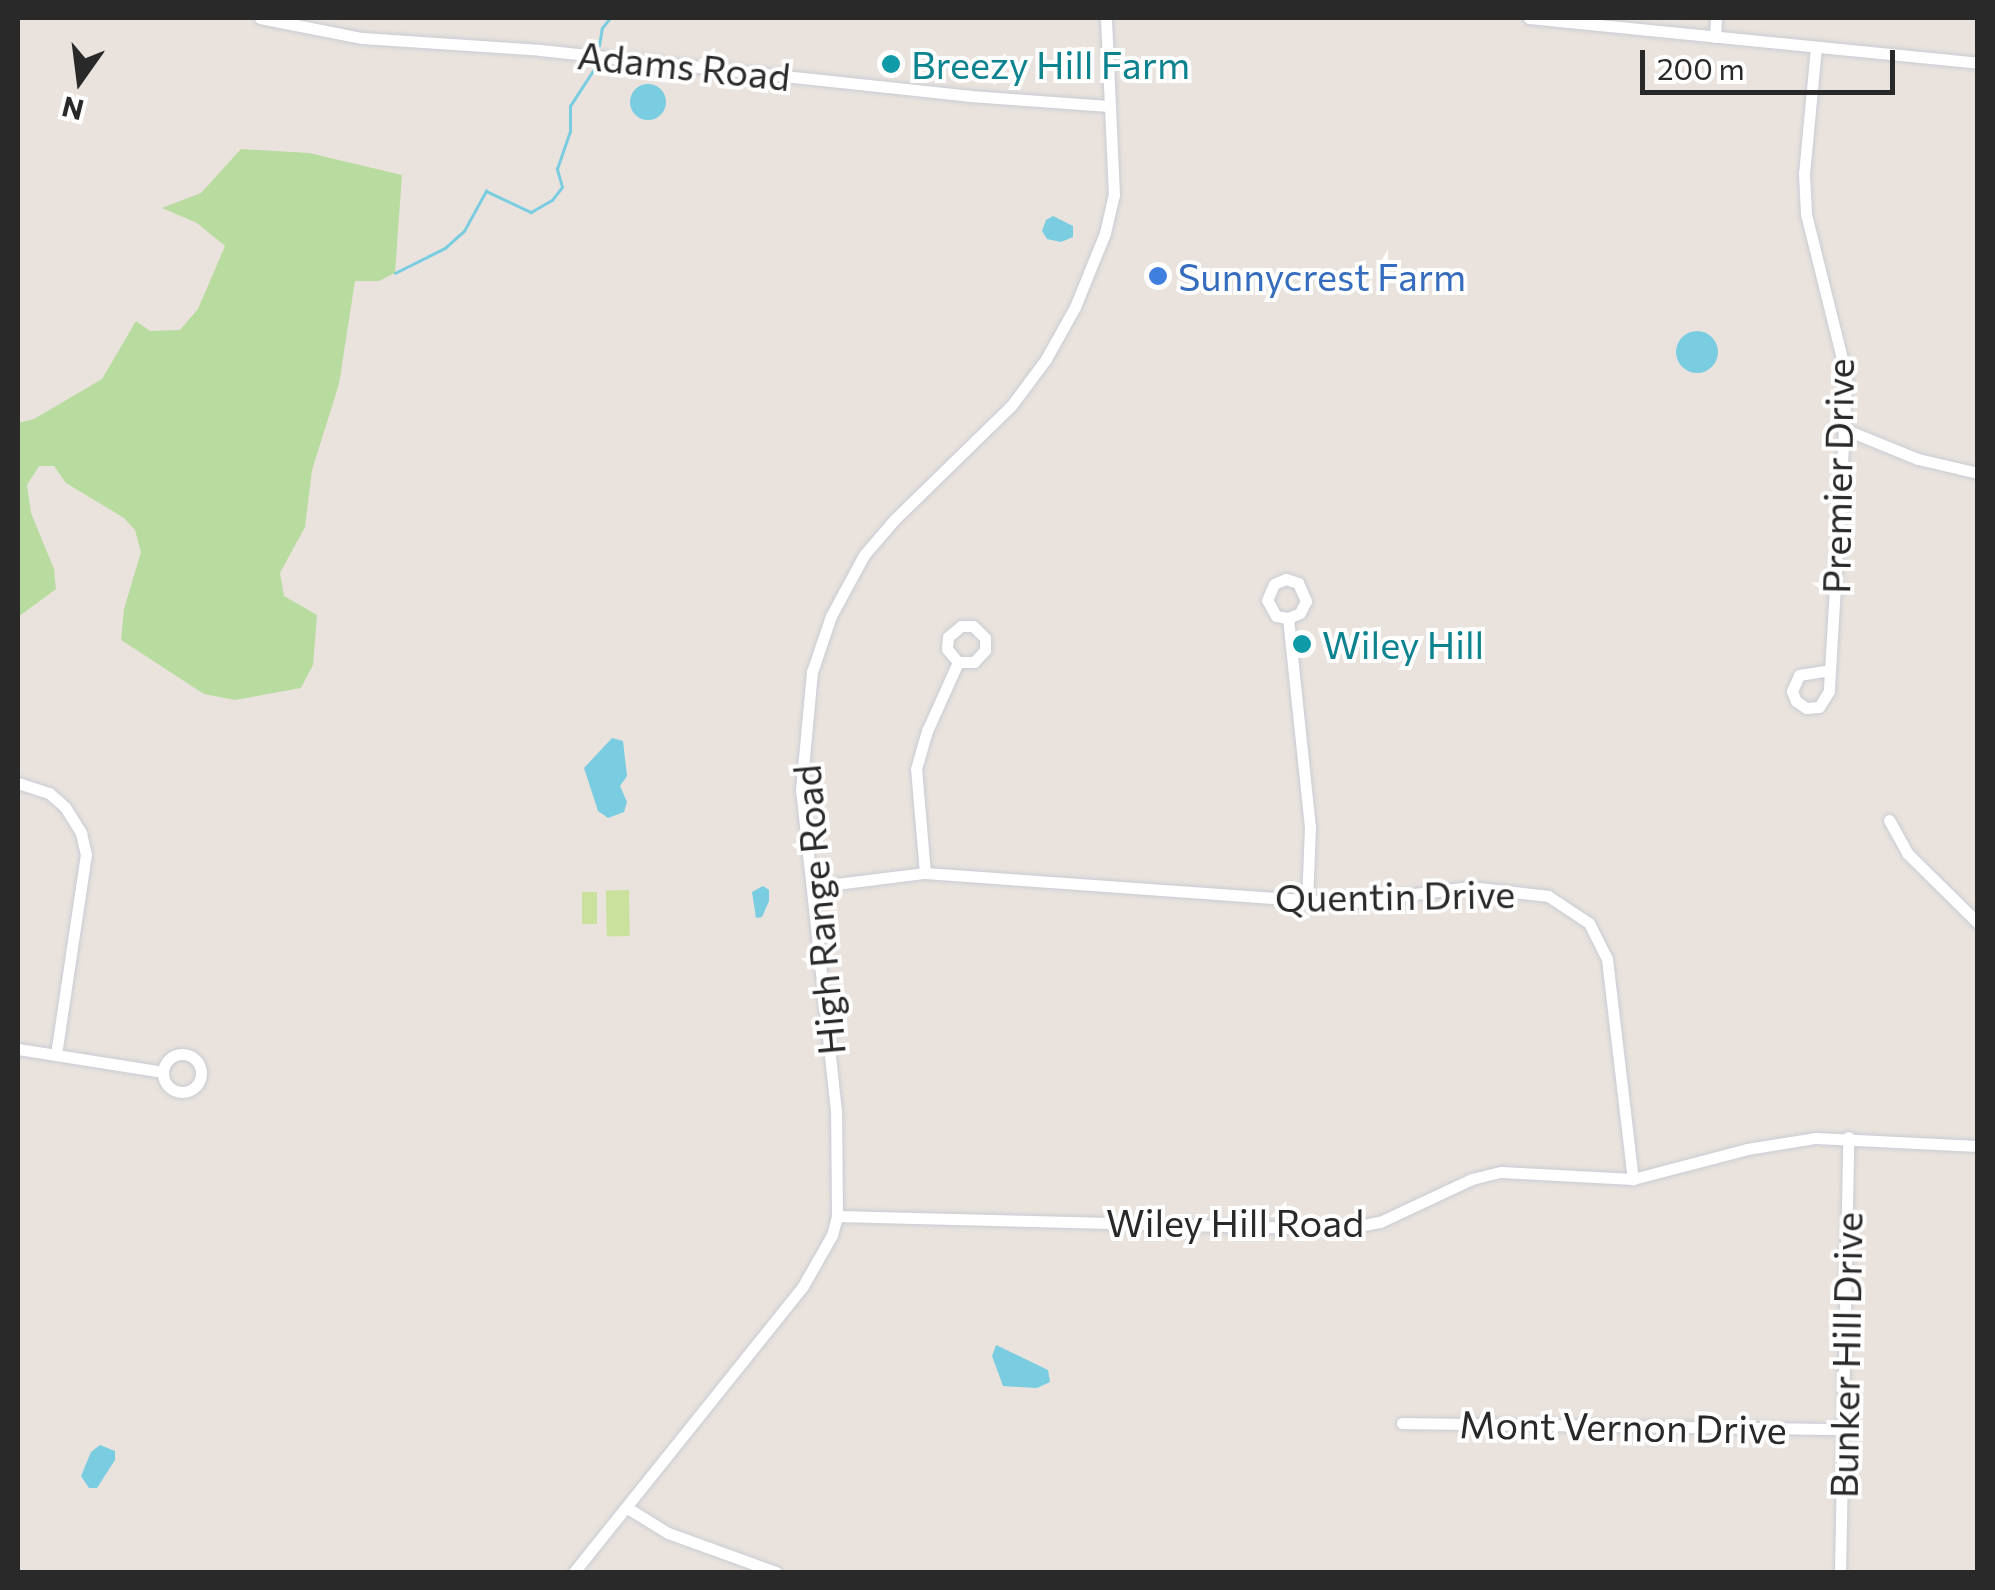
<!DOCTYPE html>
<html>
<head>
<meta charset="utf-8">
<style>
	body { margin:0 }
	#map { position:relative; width:1995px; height:1590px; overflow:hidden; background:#eae3dd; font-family:Commissioner,sans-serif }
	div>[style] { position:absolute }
	.green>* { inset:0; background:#b8db9f }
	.pitch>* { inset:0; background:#c9e19c; transform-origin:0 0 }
	.water>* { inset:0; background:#7acde1 }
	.round { border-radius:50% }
	.stream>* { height:2.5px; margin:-1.25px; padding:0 1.25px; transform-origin:1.25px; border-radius:1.25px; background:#7acde1 }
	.roads { filter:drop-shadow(0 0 2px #c8ccd5) drop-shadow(0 0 2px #c8ccd5) }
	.minor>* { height:11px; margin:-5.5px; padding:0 5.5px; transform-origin:5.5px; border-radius:5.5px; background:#fff }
	.minor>.ring { margin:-5.5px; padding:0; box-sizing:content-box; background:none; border:11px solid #fff; border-radius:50% }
	.dots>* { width:28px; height:28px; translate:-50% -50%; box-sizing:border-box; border:5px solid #fff; border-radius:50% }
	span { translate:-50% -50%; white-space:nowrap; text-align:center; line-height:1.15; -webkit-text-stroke:8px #fff; paint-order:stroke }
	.culture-label { font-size:38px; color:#0d838f }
	.left { translate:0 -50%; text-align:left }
	.street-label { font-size:38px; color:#292929 }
	.shop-label { font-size:38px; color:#366cbe }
	.frame { position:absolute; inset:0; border:20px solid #292929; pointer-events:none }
	.north { position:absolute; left:30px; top:30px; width:100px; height:100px; -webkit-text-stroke:8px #fff; paint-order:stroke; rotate:194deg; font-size:28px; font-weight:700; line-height:40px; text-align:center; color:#292929 }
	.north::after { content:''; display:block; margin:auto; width:35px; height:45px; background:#292929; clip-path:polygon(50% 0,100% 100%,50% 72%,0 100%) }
	.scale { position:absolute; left:1640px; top:50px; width:255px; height:45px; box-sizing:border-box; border:5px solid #292929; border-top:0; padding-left:12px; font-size:30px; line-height:35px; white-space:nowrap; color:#292929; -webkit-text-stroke:8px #fff; paint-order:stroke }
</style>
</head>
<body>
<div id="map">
	<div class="green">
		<div style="clip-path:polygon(241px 149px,309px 153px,402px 175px,395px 273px,379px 281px,355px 281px,339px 384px,312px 470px,305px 527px,280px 573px,284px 596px,317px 615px,313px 665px,301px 688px,235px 700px,204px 694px,121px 640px,124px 609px,141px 552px,135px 530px,124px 518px,66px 483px,54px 466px,39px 466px,27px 485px,31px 513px,54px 569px,56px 589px,18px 617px,18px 423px,34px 419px,102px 379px,136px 321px,150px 331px,180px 330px,198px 309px,225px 246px,197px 223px,162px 208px,201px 193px)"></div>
	</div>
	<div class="pitch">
		<div style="left:629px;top:890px;width:46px;height:23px;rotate:89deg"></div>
		<div style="left:582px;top:892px;width:15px;height:32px"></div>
	</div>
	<div class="water">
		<div class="round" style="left:630px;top:84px;width:36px;height:36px"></div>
		<div style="clip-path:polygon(1053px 216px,1073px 226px,1073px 237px,1061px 242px,1047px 239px,1042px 231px,1046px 220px)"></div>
		<div class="round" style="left:1676px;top:331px;width:42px;height:42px"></div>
		<div style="clip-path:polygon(612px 738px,623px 741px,627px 776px,620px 786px,627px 802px,624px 812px,608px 818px,598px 811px,584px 768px)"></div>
		<div style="clip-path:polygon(763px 886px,769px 890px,769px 901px,762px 917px,756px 918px,752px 892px)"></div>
		<div style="clip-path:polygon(996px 1345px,1048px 1370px,1050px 1382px,1037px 1388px,1003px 1386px,992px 1356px)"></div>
		<div style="clip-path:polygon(100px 1445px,115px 1451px,115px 1460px,97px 1488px,89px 1488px,81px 1476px,91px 1452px)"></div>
	</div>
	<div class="stream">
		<div style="left:599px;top:46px;width:18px;rotate:-81deg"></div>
		<div style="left:602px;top:28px;width:13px;rotate:-51deg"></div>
		<div style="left:395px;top:273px;width:56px;rotate:-26.6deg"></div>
		<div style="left:445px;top:248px;width:25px;rotate:-42deg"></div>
		<div style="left:464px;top:231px;width:46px;rotate:-61.2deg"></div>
		<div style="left:486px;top:191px;width:50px;rotate:25deg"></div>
		<div style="left:531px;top:212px;width:24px;rotate:-30deg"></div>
		<div style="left:552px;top:200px;width:16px;rotate:-52deg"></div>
		<div style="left:562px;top:187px;width:19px;rotate:-106deg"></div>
		<div style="left:557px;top:169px;width:39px;rotate:-71deg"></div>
		<div style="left:570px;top:132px;width:26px;rotate:-90deg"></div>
		<div style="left:570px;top:106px;width:48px;rotate:-57deg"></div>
	</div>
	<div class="roads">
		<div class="minor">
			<div style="left:260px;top:18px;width:104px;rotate:11.1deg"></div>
			<div style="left:362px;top:38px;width:179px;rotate:3.8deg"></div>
			<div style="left:541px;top:50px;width:430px;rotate:6.1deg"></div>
			<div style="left:969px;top:96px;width:141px;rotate:4.1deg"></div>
			<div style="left:1529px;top:18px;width:451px;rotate:5.7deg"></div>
			<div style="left:1715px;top:37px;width:19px;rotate:-87deg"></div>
			<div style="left:1816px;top:47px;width:127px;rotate:95.4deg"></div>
			<div style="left:1804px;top:173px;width:41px;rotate:87.2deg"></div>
			<div style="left:1806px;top:214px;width:165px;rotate:76deg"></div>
			<div style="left:1846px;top:374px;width:55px;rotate:92.1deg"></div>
			<div style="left:1844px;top:429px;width:68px;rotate:93.4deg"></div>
			<div style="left:1840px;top:497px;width:56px;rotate:93.1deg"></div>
			<div style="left:1837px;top:553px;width:117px;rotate:93.4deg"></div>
			<div style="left:1830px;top:670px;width:21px;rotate:93deg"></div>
			<div style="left:1829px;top:691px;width:19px;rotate:122deg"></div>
			<div style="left:1819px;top:707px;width:13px;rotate:176deg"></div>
			<div style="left:1806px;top:708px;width:12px;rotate:-145deg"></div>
			<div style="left:1796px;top:701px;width:11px;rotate:-112deg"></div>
			<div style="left:1792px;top:691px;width:17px;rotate:-66deg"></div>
			<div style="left:1799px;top:675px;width:31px;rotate:-9deg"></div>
			<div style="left:1844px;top:429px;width:80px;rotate:22.1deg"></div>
			<div style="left:1918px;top:459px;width:62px;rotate:13.1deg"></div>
			<div style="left:1288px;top:618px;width:12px;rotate:-171deg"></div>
			<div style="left:1276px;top:616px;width:18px;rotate:-119deg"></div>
			<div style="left:1267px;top:600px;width:17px;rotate:-66deg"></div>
			<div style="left:1274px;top:584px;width:13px;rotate:-23deg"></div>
			<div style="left:1286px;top:579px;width:13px;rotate:18deg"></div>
			<div style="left:1298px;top:583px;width:20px;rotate:66deg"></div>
			<div style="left:1306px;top:601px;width:13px;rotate:117deg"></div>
			<div style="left:1300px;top:613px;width:13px;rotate:157deg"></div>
			<div style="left:1288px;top:618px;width:210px;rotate:84deg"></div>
			<div style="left:1310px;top:827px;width:74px;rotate:92.3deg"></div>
			<div style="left:18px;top:783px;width:33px;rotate:18deg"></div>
			<div style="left:49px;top:793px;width:21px;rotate:41deg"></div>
			<div style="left:65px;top:807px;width:31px;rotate:58deg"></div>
			<div style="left:81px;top:833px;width:22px;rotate:77deg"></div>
			<div style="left:86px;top:854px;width:203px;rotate:98.5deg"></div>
			<div style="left:1889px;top:820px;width:38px;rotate:61deg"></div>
			<div style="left:1907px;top:853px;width:100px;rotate:44.6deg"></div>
			<div style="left:925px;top:873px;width:104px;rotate:-94.9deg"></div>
			<div style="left:916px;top:769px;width:40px;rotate:-74deg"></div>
			<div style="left:927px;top:731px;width:76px;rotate:-65.8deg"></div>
			<div style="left:958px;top:662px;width:16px"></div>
			<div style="left:974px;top:662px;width:16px;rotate:-47deg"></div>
			<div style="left:985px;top:650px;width:12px;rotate:-90deg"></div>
			<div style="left:985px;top:638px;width:17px;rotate:-135deg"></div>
			<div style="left:973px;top:626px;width:12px;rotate:180deg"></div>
			<div style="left:961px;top:626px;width:17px;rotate:140deg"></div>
			<div style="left:948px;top:637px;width:12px;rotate:95deg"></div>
			<div style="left:947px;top:649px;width:17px;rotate:50deg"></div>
			<div style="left:812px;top:887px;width:114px;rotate:-7.1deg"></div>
			<div style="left:925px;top:873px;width:418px;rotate:4.1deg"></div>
			<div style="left:1342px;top:903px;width:129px;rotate:-7.1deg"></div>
			<div style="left:1470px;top:887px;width:79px;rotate:6.6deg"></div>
			<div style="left:1548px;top:896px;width:49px;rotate:33.4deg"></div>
			<div style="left:1589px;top:923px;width:40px;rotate:63.4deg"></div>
			<div style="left:1607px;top:959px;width:222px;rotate:83.3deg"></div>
			<div style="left:18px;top:1049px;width:147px;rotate:9deg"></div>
			<div class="ring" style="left:163px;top:1054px;width:27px;height:27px"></div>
			<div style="left:837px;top:1216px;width:506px;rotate:1.47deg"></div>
			<div style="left:1343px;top:1229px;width:38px;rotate:-11deg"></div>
			<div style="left:1380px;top:1222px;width:102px;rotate:-25.1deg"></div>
			<div style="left:1472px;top:1179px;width:30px;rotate:-14deg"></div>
			<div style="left:1501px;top:1172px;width:132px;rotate:3deg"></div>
			<div style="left:1633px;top:1179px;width:118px;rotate:-14.7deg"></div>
			<div style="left:1747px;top:1149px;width:70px;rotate:-9.1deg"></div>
			<div style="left:1816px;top:1138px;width:162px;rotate:2.8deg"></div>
			<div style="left:1402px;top:1423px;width:441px;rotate:0.8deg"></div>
			<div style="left:629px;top:1509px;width:46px;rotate:31.6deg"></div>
			<div style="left:668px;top:1533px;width:115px;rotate:19.9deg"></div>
			<div style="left:574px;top:1572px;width:366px;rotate:-51.3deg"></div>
			<div style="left:803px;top:1286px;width:59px;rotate:-60.4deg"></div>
			<div style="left:832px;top:1235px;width:20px;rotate:-75deg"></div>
			<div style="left:837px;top:1216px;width:105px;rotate:-90.5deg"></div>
			<div style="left:836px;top:1111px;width:323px;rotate:-96.2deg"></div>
			<div style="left:801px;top:790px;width:119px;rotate:-84.7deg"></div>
			<div style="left:812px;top:672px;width:59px;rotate:-71.3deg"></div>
			<div style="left:831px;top:616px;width:69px;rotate:-61.6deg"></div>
			<div style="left:864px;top:555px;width:46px;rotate:-49.4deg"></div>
			<div style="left:894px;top:520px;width:163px;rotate:-44.3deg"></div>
			<div style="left:1011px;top:406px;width:59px;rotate:-53.3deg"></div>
			<div style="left:1046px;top:359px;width:60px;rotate:-60.9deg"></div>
			<div style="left:1075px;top:307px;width:80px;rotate:-67.9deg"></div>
			<div style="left:1105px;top:233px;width:39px;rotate:-77deg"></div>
			<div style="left:1114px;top:195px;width:177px;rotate:-92.6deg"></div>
			<div style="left:1840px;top:1572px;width:435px;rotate:-88.9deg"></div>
		</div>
	</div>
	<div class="dots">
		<div style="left:891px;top:64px;background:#0f9aa8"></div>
		<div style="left:1158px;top:276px;background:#3f7fe0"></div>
		<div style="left:1302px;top:644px;background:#0f9aa8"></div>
	</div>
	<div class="culture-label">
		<span class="left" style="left:911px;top:64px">Breezy Hill Farm</span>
		<span class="left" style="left:1322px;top:644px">Wiley Hill</span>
	</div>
	<div class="street-label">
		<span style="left:684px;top:65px;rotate:6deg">Adams Road</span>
		<span style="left:1837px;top:476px;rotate:-89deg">Premier Drive</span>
		<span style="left:1395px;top:895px;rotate:-1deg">Quentin Drive</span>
		<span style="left:818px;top:910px;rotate:-95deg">High Range Road</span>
		<span style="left:1235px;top:1222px">Wiley Hill Road</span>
		<span style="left:1845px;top:1355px;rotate:-89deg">Bunker Hill Drive</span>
		<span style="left:1623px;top:1426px;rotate:1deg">Mont Vernon Drive</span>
	</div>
	<div class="shop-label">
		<span class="left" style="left:1178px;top:276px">Sunnycrest Farm</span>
	</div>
	<div class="frame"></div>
	<div class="north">N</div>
	<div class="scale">200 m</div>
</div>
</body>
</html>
